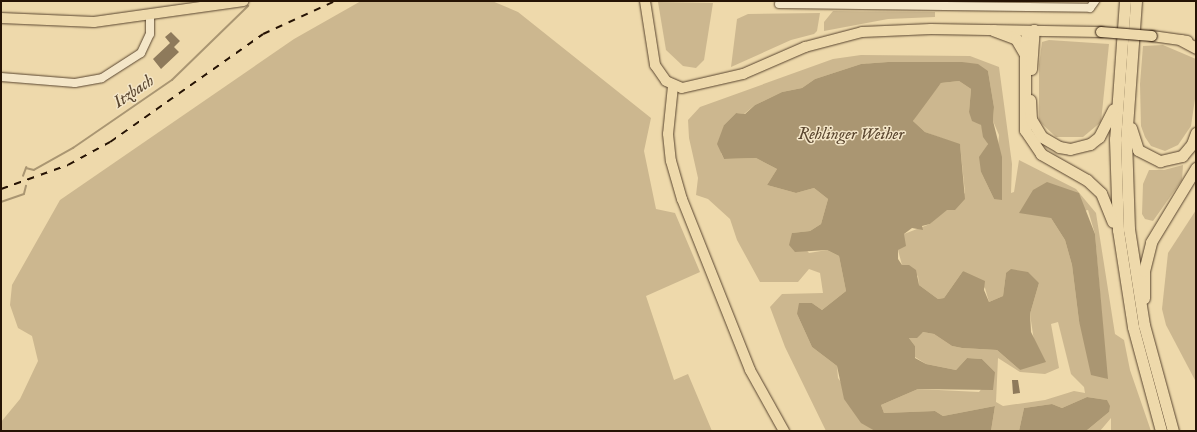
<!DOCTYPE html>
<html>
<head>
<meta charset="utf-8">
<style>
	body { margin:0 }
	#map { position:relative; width:1197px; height:432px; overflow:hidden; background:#eed9ab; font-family:"IM FELL English",serif }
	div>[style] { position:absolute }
	.green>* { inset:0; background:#ccb78f }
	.water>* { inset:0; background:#aa9672 }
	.stream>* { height:1.5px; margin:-0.75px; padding:0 0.75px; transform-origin:0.75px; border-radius:0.75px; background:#aa9672 }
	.building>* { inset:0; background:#8e7a5b }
	.roads { filter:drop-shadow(0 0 1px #58442e) drop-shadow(0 0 1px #58442e) }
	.minor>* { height:8px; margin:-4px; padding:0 4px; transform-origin:4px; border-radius:4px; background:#f4e6c8 }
	.major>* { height:10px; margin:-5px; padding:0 5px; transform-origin:5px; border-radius:5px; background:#eed9ab }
	.highway>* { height:11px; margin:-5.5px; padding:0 5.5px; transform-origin:5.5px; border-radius:5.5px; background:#eed9ab }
	.rail>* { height:1.5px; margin-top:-0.75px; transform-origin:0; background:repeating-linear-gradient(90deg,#261304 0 7px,transparent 0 14px) }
	.bridges { filter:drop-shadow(0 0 1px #261304) drop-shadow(0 0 1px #261304) }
	.major-bridge>* { height:10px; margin:-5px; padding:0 5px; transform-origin:5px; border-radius:5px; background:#eed9ab }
	span { translate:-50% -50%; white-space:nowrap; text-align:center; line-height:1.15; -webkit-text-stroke:3px #f4e6c8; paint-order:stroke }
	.water-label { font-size:17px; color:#5b4730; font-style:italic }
	.frame { position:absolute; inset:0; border:2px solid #261304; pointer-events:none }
</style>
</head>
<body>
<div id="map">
	<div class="green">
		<div style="clip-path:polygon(361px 1px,492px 1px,518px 12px,651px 118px,644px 151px,656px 209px,675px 213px,700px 272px,646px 296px,674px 380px,688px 374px,712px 431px,1px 431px,1px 422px,20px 399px,38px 361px,32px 336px,18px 328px,10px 305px,12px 285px,60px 200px,294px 39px)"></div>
		<div style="clip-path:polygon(658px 2px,713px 3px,704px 60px,696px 68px,683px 66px,666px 50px)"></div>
		<div style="clip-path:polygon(833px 11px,834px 11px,935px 12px,935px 17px,888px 19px,824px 31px,824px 22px)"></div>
		<div style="clip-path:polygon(820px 13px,817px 31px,814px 34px,791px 40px,731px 67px,737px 19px,748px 14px)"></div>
		<div style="clip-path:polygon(1049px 40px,1109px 44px,1101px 122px,1083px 137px,1056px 137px,1039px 121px,1039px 65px,1042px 42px)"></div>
		<div style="clip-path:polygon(1163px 45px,1196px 59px,1196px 92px,1191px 126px,1178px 145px,1165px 151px,1151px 146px,1145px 137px,1141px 126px,1140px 84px,1143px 46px)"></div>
		<div style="clip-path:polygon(evenodd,861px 55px,970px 56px,999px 67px,1012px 164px,1011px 193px,1014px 192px,1019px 160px,1076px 189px,1096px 213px,1115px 334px,1124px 340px,1130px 370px,1151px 431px,1111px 431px,1111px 418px,1100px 431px,1086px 431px,1109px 412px,1107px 400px,1087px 397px,1062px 408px,1052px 404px,1024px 408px,1019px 431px,991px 431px,995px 406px,943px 416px,935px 411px,884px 413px,881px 405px,918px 389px,979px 392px,995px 372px,982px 359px,967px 358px,956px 370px,926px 364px,915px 357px,915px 346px,909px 338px,923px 332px,934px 334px,952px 346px,962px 348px,997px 350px,1020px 370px,1034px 341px,1030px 314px,1039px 283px,1006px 273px,1003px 296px,989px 302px,985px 288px,963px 271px,944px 298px,938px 299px,919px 285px,918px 276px,902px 265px,898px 250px,904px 234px,930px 224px,965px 193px,960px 145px,925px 132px,913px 121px,921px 108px,941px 83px,959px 81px,971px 89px,969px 112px,981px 125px,988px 144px,982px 154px,981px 172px,994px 199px,999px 135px,993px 121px,994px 107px,988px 71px,888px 62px,861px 64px,815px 79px,802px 88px,782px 92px,755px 105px,744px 114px,736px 113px,724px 125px,721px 153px,724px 159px,756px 158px,777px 169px,767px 185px,796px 193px,814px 188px,828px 199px,821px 224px,810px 231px,792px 233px,809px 253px,827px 250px,839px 256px,846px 291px,822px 310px,812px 303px,797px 314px,812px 347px,837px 366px,838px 378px,875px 431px,826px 431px,785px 347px,770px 307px,782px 294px,823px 293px,820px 273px,809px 269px,798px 282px,760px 282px,737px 240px,730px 219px,708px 199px,696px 195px,698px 178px,689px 138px,688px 120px,700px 107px,833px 59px,861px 55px,1088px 210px,1095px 234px,1107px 379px,1079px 321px,1072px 265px,1065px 240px,1051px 218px,1088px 210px,861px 55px,1058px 322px,1071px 374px,1084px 387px,1085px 393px,1074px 391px,1045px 400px,1003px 406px,996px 402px,998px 358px,1020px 372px,1045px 374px,1059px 368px,1051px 324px,1058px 322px)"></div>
		<div style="clip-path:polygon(1183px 165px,1182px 180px,1153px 221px,1145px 219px,1142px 214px,1143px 184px,1149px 170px,1164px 170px)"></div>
		<div style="clip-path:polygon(1196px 210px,1196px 382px,1166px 325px,1162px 309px,1168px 253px)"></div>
	</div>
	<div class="water">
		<div style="clip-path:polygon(888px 62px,962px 62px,978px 64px,988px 71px,994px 107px,993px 121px,1002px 157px,1002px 200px,994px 199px,981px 172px,979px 157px,988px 144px,983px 137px,981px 125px,972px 121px,969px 112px,971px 89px,959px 81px,941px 83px,913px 121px,925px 132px,960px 144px,965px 199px,955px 210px,947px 210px,930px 224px,922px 226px,923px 230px,912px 228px,904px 234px,906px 246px,898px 250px,898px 259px,902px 265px,909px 265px,916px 270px,919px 285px,938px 299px,944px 298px,963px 271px,985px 281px,984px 290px,989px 302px,1003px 296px,1006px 273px,1011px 269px,1028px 272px,1039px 283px,1030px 314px,1031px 332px,1046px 362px,1020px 370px,997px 350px,962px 348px,952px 346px,934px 334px,923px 332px,917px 338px,909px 338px,915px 346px,915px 358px,926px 364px,956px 370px,967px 358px,982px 359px,995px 372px,993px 390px,918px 389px,881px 405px,884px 413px,935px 411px,943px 416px,995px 406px,991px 431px,875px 431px,861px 423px,844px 399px,837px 366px,812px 347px,797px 314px,799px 303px,812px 303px,822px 310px,846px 291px,839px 256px,827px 250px,795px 252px,789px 245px,792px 233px,810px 231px,821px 224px,828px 199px,814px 188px,796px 193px,767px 185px,777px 169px,756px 158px,724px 159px,717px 144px,724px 125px,736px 113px,745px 114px,755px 105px,782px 92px,802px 88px,815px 79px,861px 64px)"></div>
		<div style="clip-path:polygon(1047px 182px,1079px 193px,1095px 234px,1108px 379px,1091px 375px,1079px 321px,1072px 265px,1065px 240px,1051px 218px,1019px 213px,1033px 190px)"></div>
		<div style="clip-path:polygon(1087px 397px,1107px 400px,1110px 406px,1109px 412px,1086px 431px,1019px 431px,1024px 408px,1052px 404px,1062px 408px)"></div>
	</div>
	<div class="stream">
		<div style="left:23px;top:176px;width:9px;rotate:-69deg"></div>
		<div style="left:26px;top:168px;width:8px;rotate:14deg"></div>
		<div style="left:34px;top:170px;width:45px;rotate:-29.4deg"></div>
		<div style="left:73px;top:148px;width:120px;rotate:-34.5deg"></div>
		<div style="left:172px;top:80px;width:106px;rotate:-44.2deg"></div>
		<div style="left:1px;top:202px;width:24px;rotate:-19deg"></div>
		<div style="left:24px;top:194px;width:8px;rotate:-76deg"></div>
	</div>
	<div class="building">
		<div style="clip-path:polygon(171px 32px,180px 41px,174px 47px,179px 52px,161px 69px,153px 59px,170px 43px,165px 37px)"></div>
		<div style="clip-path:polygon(1012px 380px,1018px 380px,1020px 393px,1013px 394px)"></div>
	</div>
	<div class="roads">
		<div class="minor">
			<div style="left:779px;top:4px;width:311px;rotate:0.7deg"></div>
			<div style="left:1090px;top:8px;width:9px;rotate:-54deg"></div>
			<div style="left:1px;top:77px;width:74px;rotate:4.6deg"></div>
			<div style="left:75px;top:83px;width:27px;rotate:-10deg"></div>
			<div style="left:102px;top:78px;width:46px;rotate:-32.7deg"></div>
			<div style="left:141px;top:53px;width:21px;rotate:-65deg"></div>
			<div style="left:150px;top:34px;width:17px;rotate:-90deg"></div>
		</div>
		<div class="major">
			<div style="left:645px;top:1px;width:65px;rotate:81.1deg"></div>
			<div style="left:655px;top:65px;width:19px;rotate:55deg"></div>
			<div style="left:666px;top:81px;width:17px;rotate:24deg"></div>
			<div style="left:682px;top:88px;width:63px;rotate:-12.9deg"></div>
			<div style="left:743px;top:74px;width:68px;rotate:-23.5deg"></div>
			<div style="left:805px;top:47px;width:59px;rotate:-14.7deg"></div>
			<div style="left:862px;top:32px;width:69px;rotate:-2.5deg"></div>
			<div style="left:931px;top:29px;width:170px;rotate:1deg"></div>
			<div style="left:1px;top:18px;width:93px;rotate:2.5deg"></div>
			<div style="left:94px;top:22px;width:151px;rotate:-8deg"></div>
			<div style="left:1152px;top:36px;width:36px;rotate:8deg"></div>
			<div style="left:673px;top:86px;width:48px;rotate:95.9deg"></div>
			<div style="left:668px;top:134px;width:27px;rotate:84deg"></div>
			<div style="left:671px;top:161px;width:40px;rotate:74deg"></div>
			<div style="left:682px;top:199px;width:184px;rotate:68.3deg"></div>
			<div style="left:750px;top:370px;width:70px;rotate:60.9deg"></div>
		</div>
		<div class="highway">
			<div style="left:1125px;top:1px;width:138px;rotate:94.1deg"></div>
			<div style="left:1115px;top:139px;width:91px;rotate:88.1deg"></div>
			<div style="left:1118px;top:230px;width:98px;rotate:81.2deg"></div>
			<div style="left:1133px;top:327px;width:108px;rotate:74.9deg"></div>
			<div style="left:1136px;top:1px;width:138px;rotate:94.1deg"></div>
			<div style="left:1126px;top:139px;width:90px;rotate:88.1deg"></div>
			<div style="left:1129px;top:229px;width:97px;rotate:81.1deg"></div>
			<div style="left:1144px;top:325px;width:110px;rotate:74.7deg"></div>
			<div style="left:993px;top:30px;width:25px;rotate:21deg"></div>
			<div style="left:1016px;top:39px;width:16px;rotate:60deg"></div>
			<div style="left:1034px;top:30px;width:9px;rotate:144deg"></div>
			<div style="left:1027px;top:35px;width:7px;rotate:106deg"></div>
			<div style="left:1025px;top:42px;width:88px;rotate:90deg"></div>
			<div style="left:1025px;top:130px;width:29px;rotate:56deg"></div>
			<div style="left:1041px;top:154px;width:53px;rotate:29.5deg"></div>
			<div style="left:1087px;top:180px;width:19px;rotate:43deg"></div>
			<div style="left:1101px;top:193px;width:31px;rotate:68deg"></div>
			<div style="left:1181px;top:40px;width:17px;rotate:28deg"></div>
			<div style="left:1031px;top:69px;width:39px;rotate:-86deg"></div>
			<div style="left:1030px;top:100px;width:19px;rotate:87deg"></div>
			<div style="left:1031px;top:119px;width:21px;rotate:59deg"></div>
			<div style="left:1042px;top:137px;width:20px;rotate:30deg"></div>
			<div style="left:1059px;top:147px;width:11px;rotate:10deg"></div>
			<div style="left:1070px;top:149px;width:21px;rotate:-14deg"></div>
			<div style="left:1090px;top:144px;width:11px;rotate:-38deg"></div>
			<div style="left:1099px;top:137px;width:31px;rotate:-63deg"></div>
			<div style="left:1131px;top:128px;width:23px;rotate:72deg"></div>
			<div style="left:1138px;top:150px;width:25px;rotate:27deg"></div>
			<div style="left:1160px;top:161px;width:23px;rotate:-13deg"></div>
			<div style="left:1182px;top:156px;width:16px;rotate:-50deg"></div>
			<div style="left:1192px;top:144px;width:12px;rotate:-70deg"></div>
			<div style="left:1144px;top:298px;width:27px;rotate:-90deg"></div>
			<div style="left:1144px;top:271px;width:30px;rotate:-76deg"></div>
			<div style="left:1151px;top:242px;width:87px;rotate:-58.7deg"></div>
		</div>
	</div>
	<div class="rail">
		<div style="left:1px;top:189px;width:71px;rotate:-19.7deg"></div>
		<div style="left:68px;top:165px;width:48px;rotate:-28.7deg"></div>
		<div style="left:110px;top:142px;width:187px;rotate:-35.2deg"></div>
		<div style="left:263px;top:34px;width:79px;rotate:-24.6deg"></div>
	</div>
	<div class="bridges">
		<div class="major-bridge">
			<div style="left:1101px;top:32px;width:51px;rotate:4.5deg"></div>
		</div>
	</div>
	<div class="water-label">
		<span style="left:134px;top:92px;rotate:-34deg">Itzbach</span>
		<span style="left:851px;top:135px">Rehlinger Weiher</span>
	</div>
	<div class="frame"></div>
</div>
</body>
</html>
